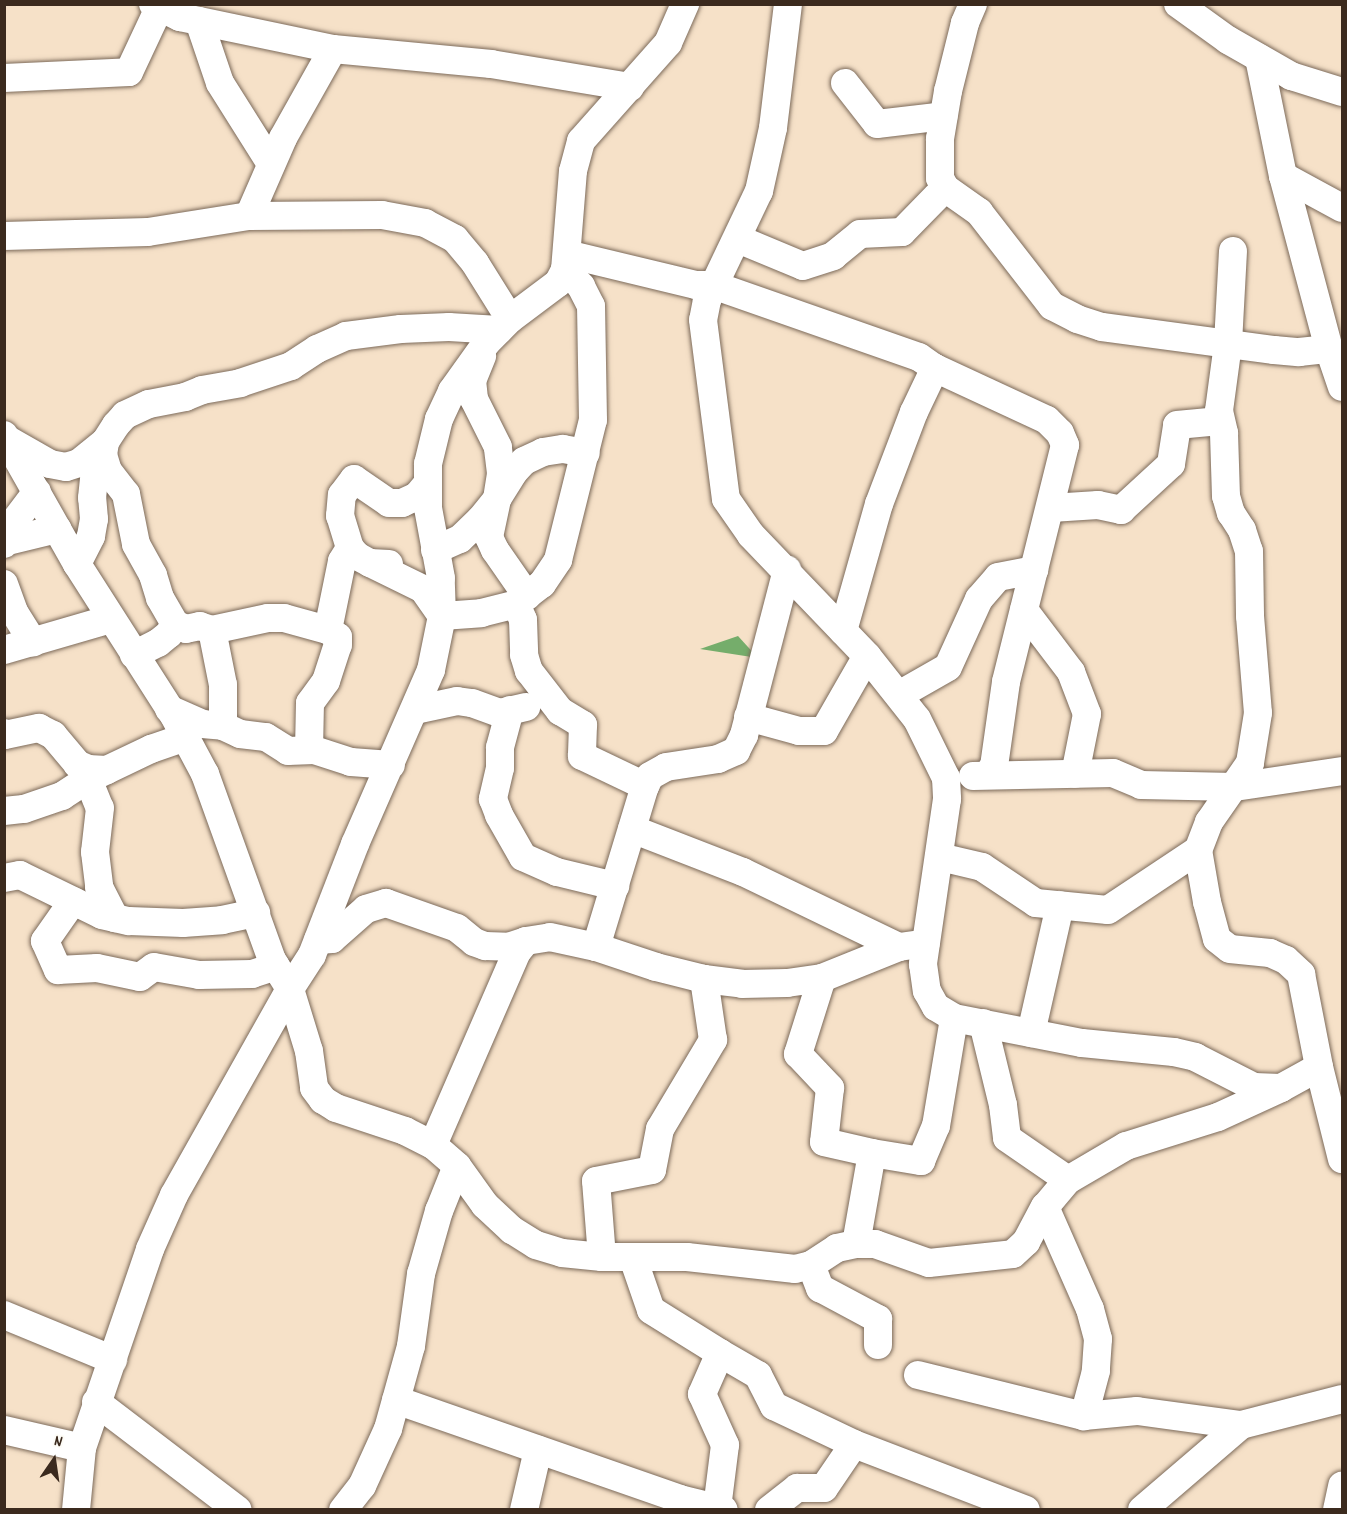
<!DOCTYPE html>
<html>
<head>
<meta charset="utf-8">
<style>
	body { margin:0 }
	#map { position:relative; width:1347px; height:1514px; overflow:hidden; background:#f6e1c8; font-family:Dekko,sans-serif }
	div>[style] { position:absolute }
	.forest>* { inset:0; background:#75ad6b }
	.roads { filter:drop-shadow(0 0 2px #7c6a5a) drop-shadow(0 0 2px #7c6a5a) }
	.street>* { height:28px; margin:-14px; padding:0 14px; transform-origin:14px; border-radius:14px; background:#fff }
	span { translate:-50% -50%; white-space:nowrap; text-align:center; line-height:1.15; -webkit-text-stroke:4.5px #fdfcf7; paint-order:stroke }
	.frame { position:absolute; inset:0; border:6px solid #3b2a1e; pointer-events:none }
	.north { position:absolute; left:24px; top:1430px; width:60px; height:60px; -webkit-text-stroke:4px #fdfcf7; paint-order:stroke; rotate:13deg; font-size:16px; font-weight:700; line-height:24px; text-align:center; color:#3b2a1e }
	.north::after { content:''; display:block; margin:auto; width:21px; height:27px; background:#3b2a1e; clip-path:polygon(50% 0,100% 100%,50% 72%,0 100%) }
</style>
</head>
<body>
<div id="map">
	<div class="forest">
		<div style="clip-path:polygon(738px 636px,758px 658px,700px 649px)"></div>
	</div>
	<div class="roads">
		<div class="street">
			<div style="left:153px;top:4px;width:30px;rotate:26deg"></div>
			<div style="left:180px;top:17px;width:156px;rotate:11.8deg"></div>
			<div style="left:788px;top:4px;width:125px;rotate:96.9deg"></div>
			<div style="left:773px;top:128px;width:65px;rotate:102.5deg"></div>
			<div style="left:759px;top:191px;width:121px;rotate:115.5deg"></div>
			<div style="left:707px;top:300px;width:20px;rotate:101deg"></div>
			<div style="left:703px;top:320px;width:180px;rotate:82.7deg"></div>
			<div style="left:726px;top:499px;width:44px;rotate:55.2deg"></div>
			<div style="left:751px;top:535px;width:168px;rotate:46.2deg"></div>
			<div style="left:867px;top:656px;width:80px;rotate:51.6deg"></div>
			<div style="left:917px;top:719px;width:66px;rotate:63.8deg"></div>
			<div style="left:946px;top:778px;width:21px;rotate:87deg"></div>
			<div style="left:947px;top:799px;width:167px;rotate:98.3deg"></div>
			<div style="left:923px;top:964px;width:27px;rotate:82deg"></div>
			<div style="left:927px;top:991px;width:18px;rotate:61deg"></div>
			<div style="left:936px;top:1007px;width:21px;rotate:31deg"></div>
			<div style="left:954px;top:1018px;width:130px;rotate:11.1deg"></div>
			<div style="left:1082px;top:1043px;width:92px;rotate:5.6deg"></div>
			<div style="left:1174px;top:1052px;width:22px;rotate:13deg"></div>
			<div style="left:1195px;top:1057px;width:66px;rotate:27deg"></div>
			<div style="left:1254px;top:1087px;width:27px;rotate:2deg"></div>
			<div style="left:1281px;top:1088px;width:43px;rotate:-28.9deg"></div>
			<div style="left:973px;top:4px;width:21px;rotate:113deg"></div>
			<div style="left:965px;top:23px;width:70px;rotate:104deg"></div>
			<div style="left:948px;top:91px;width:49px;rotate:99.5deg"></div>
			<div style="left:940px;top:139px;width:39px;rotate:90deg"></div>
			<div style="left:940px;top:178px;width:11px;rotate:63deg"></div>
			<div style="left:945px;top:188px;width:42px;rotate:35.2deg"></div>
			<div style="left:979px;top:212px;width:119px;rotate:52.2deg"></div>
			<div style="left:1052px;top:306px;width:28px;rotate:27deg"></div>
			<div style="left:1077px;top:319px;width:26px;rotate:18deg"></div>
			<div style="left:1102px;top:327px;width:174px;rotate:7.6deg"></div>
			<div style="left:1274px;top:350px;width:25px;rotate:5deg"></div>
			<div style="left:1299px;top:352px;width:30px;rotate:-6deg"></div>
			<div style="left:1178px;top:4px;width:62px;rotate:35.8deg"></div>
			<div style="left:1228px;top:40px;width:73px;rotate:29.7deg"></div>
			<div style="left:1291px;top:76px;width:53px;rotate:17.4deg"></div>
			<div style="left:199px;top:21px;width:65px;rotate:71.3deg"></div>
			<div style="left:220px;top:83px;width:96px;rotate:57.8deg"></div>
			<div style="left:1259px;top:58px;width:120px;rotate:78.5deg"></div>
			<div style="left:1283px;top:176px;width:179px;rotate:75.1deg"></div>
			<div style="left:1329px;top:349px;width:40px;rotate:71.1deg"></div>
			<div style="left:4px;top:78px;width:125px;rotate:-2.7deg"></div>
			<div style="left:129px;top:72px;width:71px;rotate:-64.9deg"></div>
			<div style="left:845px;top:83px;width:52px;rotate:52deg"></div>
			<div style="left:877px;top:124px;width:67px;rotate:-6.8deg"></div>
			<div style="left:1283px;top:176px;width:67px;rotate:28.5deg"></div>
			<div style="left:249px;top:216px;width:133px;rotate:-0.4deg"></div>
			<div style="left:382px;top:215px;width:44px;rotate:10.5deg"></div>
			<div style="left:425px;top:223px;width:34px;rotate:28deg"></div>
			<div style="left:455px;top:239px;width:31px;rotate:50deg"></div>
			<div style="left:475px;top:263px;width:66px;rotate:58deg"></div>
			<div style="left:4px;top:236px;width:144px;rotate:-1.6deg"></div>
			<div style="left:148px;top:232px;width:102px;rotate:-9deg"></div>
			<div style="left:249px;top:216px;width:85px;rotate:-66.4deg"></div>
			<div style="left:283px;top:138px;width:102px;rotate:-60.7deg"></div>
			<div style="left:333px;top:49px;width:159px;rotate:5.4deg"></div>
			<div style="left:491px;top:64px;width:141px;rotate:9.4deg"></div>
			<div style="left:738px;top:239px;width:70px;rotate:22.6deg"></div>
			<div style="left:803px;top:266px;width:32px;rotate:-18deg"></div>
			<div style="left:833px;top:256px;width:35px;rotate:-39deg"></div>
			<div style="left:860px;top:234px;width:42px;rotate:-2.7deg"></div>
			<div style="left:902px;top:232px;width:62px;rotate:-45.7deg"></div>
			<div style="left:1233px;top:251px;width:93px;rotate:93.1deg"></div>
			<div style="left:1228px;top:344px;width:68px;rotate:97.7deg"></div>
			<div style="left:1219px;top:411px;width:23px;rotate:77deg"></div>
			<div style="left:1224px;top:433px;width:63px;rotate:88.2deg"></div>
			<div style="left:1226px;top:496px;width:18px;rotate:74deg"></div>
			<div style="left:1231px;top:513px;width:20px;rotate:57deg"></div>
			<div style="left:1242px;top:530px;width:22px;rotate:72deg"></div>
			<div style="left:1249px;top:551px;width:65px;rotate:89.1deg"></div>
			<div style="left:1250px;top:616px;width:97px;rotate:85.3deg"></div>
			<div style="left:1258px;top:713px;width:51px;rotate:99.1deg"></div>
			<div style="left:1250px;top:763px;width:72px;rotate:124.8deg"></div>
			<div style="left:1209px;top:822px;width:30px;rotate:111deg"></div>
			<div style="left:1198px;top:850px;width:53px;rotate:80.2deg"></div>
			<div style="left:1207px;top:902px;width:38px;rotate:75deg"></div>
			<div style="left:1217px;top:939px;width:16px;rotate:38deg"></div>
			<div style="left:1230px;top:949px;width:40px;rotate:5.7deg"></div>
			<div style="left:1270px;top:953px;width:17px;rotate:24deg"></div>
			<div style="left:1286px;top:960px;width:21px;rotate:43deg"></div>
			<div style="left:1301px;top:974px;width:95px;rotate:79deg"></div>
			<div style="left:1319px;top:1067px;width:95px;rotate:76deg"></div>
			<div style="left:567px;top:254px;width:133px;rotate:13.5deg"></div>
			<div style="left:696px;top:285px;width:17px"></div>
			<div style="left:713px;top:285px;width:218px;rotate:19.3deg"></div>
			<div style="left:919px;top:357px;width:19px;rotate:35deg"></div>
			<div style="left:935px;top:368px;width:123px;rotate:24.9deg"></div>
			<div style="left:1047px;top:420px;width:18px;rotate:45deg"></div>
			<div style="left:1060px;top:433px;width:13px;rotate:67deg"></div>
			<div style="left:1065px;top:445px;width:244px;rotate:104deg"></div>
			<div style="left:1006px;top:682px;width:85px;rotate:98.1deg"></div>
			<div style="left:994px;top:766px;width:10px;rotate:127deg"></div>
			<div style="left:4px;top:435px;width:148px;rotate:60.5deg"></div>
			<div style="left:77px;top:564px;width:178px;rotate:57.4deg"></div>
			<div style="left:173px;top:714px;width:68px;rotate:61.9deg"></div>
			<div style="left:205px;top:774px;width:198px;rotate:70.2deg"></div>
			<div style="left:272px;top:960px;width:34px;rotate:58deg"></div>
			<div style="left:290px;top:989px;width:65px;rotate:73deg"></div>
			<div style="left:309px;top:1051px;width:37px;rotate:82deg"></div>
			<div style="left:314px;top:1088px;width:15px;rotate:53deg"></div>
			<div style="left:323px;top:1100px;width:15px;rotate:32deg"></div>
			<div style="left:336px;top:1108px;width:73px;rotate:18.4deg"></div>
			<div style="left:405px;top:1131px;width:31px;rotate:27deg"></div>
			<div style="left:433px;top:1145px;width:32px;rotate:41deg"></div>
			<div style="left:457px;top:1166px;width:48px;rotate:54.3deg"></div>
			<div style="left:485px;top:1205px;width:37px;rotate:43deg"></div>
			<div style="left:512px;top:1230px;width:28px;rotate:32deg"></div>
			<div style="left:536px;top:1245px;width:27px;rotate:17deg"></div>
			<div style="left:562px;top:1253px;width:40px;rotate:5.7deg"></div>
			<div style="left:602px;top:1257px;width:85px"></div>
			<div style="left:687px;top:1257px;width:109px;rotate:6.3deg"></div>
			<div style="left:795px;top:1269px;width:16px;rotate:-14deg"></div>
			<div style="left:811px;top:1265px;width:31px;rotate:-33deg"></div>
			<div style="left:837px;top:1248px;width:19px;rotate:-12deg"></div>
			<div style="left:856px;top:1244px;width:19px"></div>
			<div style="left:875px;top:1244px;width:57px;rotate:19.4deg"></div>
			<div style="left:929px;top:1263px;width:84px;rotate:-6.1deg"></div>
			<div style="left:1013px;top:1254px;width:18px;rotate:-43deg"></div>
			<div style="left:1026px;top:1242px;width:40px;rotate:-62deg"></div>
			<div style="left:1045px;top:1207px;width:35px;rotate:-50deg"></div>
			<div style="left:1068px;top:1180px;width:67px;rotate:-30.4deg"></div>
			<div style="left:1126px;top:1146px;width:96px;rotate:-17.5deg"></div>
			<div style="left:1218px;top:1117px;width:69px;rotate:-24.7deg"></div>
			<div style="left:8px;top:440px;width:48px;rotate:29.7deg"></div>
			<div style="left:50px;top:464px;width:16px;rotate:11deg"></div>
			<div style="left:66px;top:467px;width:14px;rotate:-17deg"></div>
			<div style="left:79px;top:463px;width:33px;rotate:-39deg"></div>
			<div style="left:1051px;top:508px;width:47px;rotate:-3.7deg"></div>
			<div style="left:1098px;top:505px;width:24px;rotate:12deg"></div>
			<div style="left:1121px;top:510px;width:68px;rotate:-42.6deg"></div>
			<div style="left:1171px;top:464px;width:39px;rotate:-81deg"></div>
			<div style="left:1177px;top:425px;width:43px;rotate:-5.3deg"></div>
			<div style="left:4px;top:542px;width:55px;rotate:-13.8deg"></div>
			<div style="left:4px;top:544px;width:24px;rotate:-66deg"></div>
			<div style="left:14px;top:522px;width:38px;rotate:-53deg"></div>
			<div style="left:435px;top:550px;width:27px;rotate:-24deg"></div>
			<div style="left:460px;top:539px;width:28px;rotate:-44deg"></div>
			<div style="left:480px;top:520px;width:27px;rotate:-51deg"></div>
			<div style="left:497px;top:499px;width:26px;rotate:-81deg"></div>
			<div style="left:501px;top:473px;width:26px;rotate:-97deg"></div>
			<div style="left:498px;top:447px;width:54px;rotate:-116.6deg"></div>
			<div style="left:474px;top:399px;width:18px;rotate:-96deg"></div>
			<div style="left:472px;top:381px;width:27px;rotate:-68deg"></div>
			<div style="left:370px;top:563px;width:59px;rotate:26.1deg"></div>
			<div style="left:423px;top:589px;width:33px;rotate:55deg"></div>
			<div style="left:442px;top:616px;width:39px;rotate:-4deg"></div>
			<div style="left:481px;top:613px;width:36px;rotate:-14deg"></div>
			<div style="left:516px;top:604px;width:33px;rotate:-38deg"></div>
			<div style="left:542px;top:584px;width:29px;rotate:-56deg"></div>
			<div style="left:558px;top:560px;width:144px;rotate:-76deg"></div>
			<div style="left:593px;top:420px;width:114px;rotate:-91deg"></div>
			<div style="left:591px;top:306px;width:22px;rotate:-117deg"></div>
			<div style="left:581px;top:286px;width:23px;rotate:-135deg"></div>
			<div style="left:77px;top:564px;width:31px;rotate:-63deg"></div>
			<div style="left:91px;top:536px;width:17px;rotate:-80deg"></div>
			<div style="left:94px;top:519px;width:21px;rotate:-95deg"></div>
			<div style="left:92px;top:498px;width:39px;rotate:-84deg"></div>
			<div style="left:96px;top:459px;width:15px;rotate:-62deg"></div>
			<div style="left:389px;top:564px;width:19px;rotate:-177deg"></div>
			<div style="left:370px;top:563px;width:15px;rotate:-152deg"></div>
			<div style="left:357px;top:556px;width:11px;rotate:-131deg"></div>
			<div style="left:350px;top:548px;width:34px;rotate:-107deg"></div>
			<div style="left:340px;top:516px;width:21px;rotate:-85deg"></div>
			<div style="left:342px;top:495px;width:20px;rotate:-53deg"></div>
			<div style="left:354px;top:479px;width:42px;rotate:34.4deg"></div>
			<div style="left:389px;top:503px;width:13px"></div>
			<div style="left:402px;top:503px;width:17px;rotate:-25deg"></div>
			<div style="left:417px;top:496px;width:17px;rotate:-50deg"></div>
			<div style="left:4px;top:584px;width:30px;rotate:70deg"></div>
			<div style="left:14px;top:612px;width:36px;rotate:58deg"></div>
			<div style="left:527px;top:596px;width:56px;rotate:-124.8deg"></div>
			<div style="left:495px;top:550px;width:14px;rotate:-115deg"></div>
			<div style="left:489px;top:537px;width:39px;rotate:-78deg"></div>
			<div style="left:497px;top:499px;width:31px;rotate:-58deg"></div>
			<div style="left:513px;top:473px;width:16px;rotate:-47deg"></div>
			<div style="left:524px;top:461px;width:21px;rotate:-25deg"></div>
			<div style="left:543px;top:452px;width:20px;rotate:-9deg"></div>
			<div style="left:563px;top:449px;width:23px;rotate:10deg"></div>
			<div style="left:516px;top:604px;width:17px;rotate:66deg"></div>
			<div style="left:523px;top:620px;width:35px;rotate:88deg"></div>
			<div style="left:524px;top:655px;width:17px;rotate:73deg"></div>
			<div style="left:529px;top:671px;width:51px;rotate:52.2deg"></div>
			<div style="left:560px;top:711px;width:27px;rotate:31deg"></div>
			<div style="left:583px;top:725px;width:31px;rotate:92deg"></div>
			<div style="left:582px;top:756px;width:70px;rotate:25.5deg"></div>
			<div style="left:1024px;top:610px;width:78px;rotate:52.8deg"></div>
			<div style="left:1071px;top:672px;width:45px;rotate:69.1deg"></div>
			<div style="left:1087px;top:714px;width:61px;rotate:101.3deg"></div>
			<div style="left:212px;top:630px;width:57px;rotate:-12.1deg"></div>
			<div style="left:268px;top:618px;width:16px"></div>
			<div style="left:284px;top:618px;width:46px;rotate:15.3deg"></div>
			<div style="left:328px;top:630px;width:70px;rotate:-78.5deg"></div>
			<div style="left:342px;top:561px;width:15px;rotate:-58deg"></div>
			<div style="left:843px;top:631px;width:132px;rotate:-74.2deg"></div>
			<div style="left:879px;top:504px;width:98px;rotate:-69.2deg"></div>
			<div style="left:914px;top:412px;width:49px;rotate:-64.5deg"></div>
			<div style="left:4px;top:650px;width:111px;rotate:-16.2deg"></div>
			<div style="left:134px;top:655px;width:27px;rotate:-27deg"></div>
			<div style="left:158px;top:643px;width:14px;rotate:-39deg"></div>
			<div style="left:169px;top:634px;width:12px;rotate:-59deg"></div>
			<div style="left:899px;top:695px;width:56px;rotate:-29.7deg"></div>
			<div style="left:948px;top:667px;width:75px;rotate:-65.5deg"></div>
			<div style="left:979px;top:599px;width:29px;rotate:-49deg"></div>
			<div style="left:998px;top:577px;width:37px;rotate:-11deg"></div>
			<div style="left:169px;top:709px;width:36px;rotate:24deg"></div>
			<div style="left:202px;top:724px;width:21px;rotate:5deg"></div>
			<div style="left:223px;top:726px;width:19px;rotate:25deg"></div>
			<div style="left:240px;top:734px;width:26px;rotate:7deg"></div>
			<div style="left:266px;top:737px;width:26px;rotate:32deg"></div>
			<div style="left:288px;top:751px;width:26px;rotate:-2deg"></div>
			<div style="left:314px;top:750px;width:39px;rotate:18deg"></div>
			<div style="left:351px;top:762px;width:40px;rotate:4.3deg"></div>
			<div style="left:415px;top:710px;width:43px;rotate:-12.1deg"></div>
			<div style="left:457px;top:701px;width:15px;rotate:8deg"></div>
			<div style="left:472px;top:703px;width:30px;rotate:20deg"></div>
			<div style="left:500px;top:713px;width:27px;rotate:-13deg"></div>
			<div style="left:510px;top:710px;width:39px;rotate:105deg"></div>
			<div style="left:500px;top:748px;width:20px;rotate:90deg"></div>
			<div style="left:500px;top:768px;width:32px;rotate:103deg"></div>
			<div style="left:493px;top:799px;width:17px;rotate:69deg"></div>
			<div style="left:499px;top:815px;width:48px;rotate:60.3deg"></div>
			<div style="left:523px;top:857px;width:37px;rotate:24deg"></div>
			<div style="left:557px;top:872px;width:60px;rotate:13.6deg"></div>
			<div style="left:748px;top:717px;width:53px;rotate:15.4deg"></div>
			<div style="left:799px;top:731px;width:25px"></div>
			<div style="left:824px;top:731px;width:86px;rotate:-60.2deg"></div>
			<div style="left:223px;top:726px;width:41px;rotate:-90deg"></div>
			<div style="left:223px;top:685px;width:56px;rotate:-101.3deg"></div>
			<div style="left:212px;top:630px;width:13px;rotate:-162deg"></div>
			<div style="left:200px;top:626px;width:14px;rotate:168deg"></div>
			<div style="left:186px;top:629px;width:12px;rotate:-156deg"></div>
			<div style="left:175px;top:624px;width:30px;rotate:-120deg"></div>
			<div style="left:160px;top:598px;width:24px;rotate:-107deg"></div>
			<div style="left:153px;top:575px;width:35px;rotate:-119deg"></div>
			<div style="left:136px;top:544px;width:51px;rotate:-101.3deg"></div>
			<div style="left:126px;top:494px;width:29px;rotate:-128deg"></div>
			<div style="left:108px;top:471px;width:17px;rotate:-107deg"></div>
			<div style="left:103px;top:455px;width:13px;rotate:-81deg"></div>
			<div style="left:105px;top:442px;width:20px;rotate:-57deg"></div>
			<div style="left:116px;top:425px;width:13px;rotate:-48deg"></div>
			<div style="left:125px;top:415px;width:26px;rotate:-25deg"></div>
			<div style="left:149px;top:404px;width:37px;rotate:-11deg"></div>
			<div style="left:185px;top:397px;width:18px;rotate:-22deg"></div>
			<div style="left:202px;top:390px;width:39px;rotate:-10deg"></div>
			<div style="left:240px;top:383px;width:54px;rotate:-18.4deg"></div>
			<div style="left:291px;top:366px;width:31px;rotate:-33deg"></div>
			<div style="left:317px;top:349px;width:32px;rotate:-24deg"></div>
			<div style="left:346px;top:336px;width:55px;rotate:-7.3deg"></div>
			<div style="left:401px;top:329px;width:48px;rotate:-2.4deg"></div>
			<div style="left:449px;top:327px;width:50px;rotate:3.4deg"></div>
			<div style="left:4px;top:733px;width:2px;rotate:63deg"></div>
			<div style="left:5px;top:735px;width:35px;rotate:-12deg"></div>
			<div style="left:39px;top:728px;width:16px;rotate:27deg"></div>
			<div style="left:53px;top:735px;width:38px;rotate:50deg"></div>
			<div style="left:77px;top:764px;width:12px;rotate:24deg"></div>
			<div style="left:88px;top:769px;width:19px;rotate:3deg"></div>
			<div style="left:309px;top:750px;width:47px;rotate:-88.8deg"></div>
			<div style="left:310px;top:703px;width:27px;rotate:-54deg"></div>
			<div style="left:326px;top:681px;width:38px;rotate:-72deg"></div>
			<div style="left:338px;top:645px;width:8px;rotate:-90deg"></div>
			<div style="left:338px;top:637px;width:12px;rotate:-145deg"></div>
			<div style="left:973px;top:776px;width:140px;rotate:-1.2deg"></div>
			<div style="left:1113px;top:773px;width:30px;rotate:23deg"></div>
			<div style="left:1141px;top:785px;width:94px;rotate:1.2deg"></div>
			<div style="left:1235px;top:787px;width:108px;rotate:-8.5deg"></div>
			<div style="left:88px;top:779px;width:31px;rotate:68deg"></div>
			<div style="left:100px;top:808px;width:44px;rotate:96.5deg"></div>
			<div style="left:95px;top:852px;width:35px;rotate:83deg"></div>
			<div style="left:99px;top:887px;width:35px;rotate:63deg"></div>
			<div style="left:4px;top:811px;width:20px;rotate:-6deg"></div>
			<div style="left:24px;top:809px;width:40px;rotate:-18.9deg"></div>
			<div style="left:62px;top:796px;width:31px;rotate:-33deg"></div>
			<div style="left:88px;top:779px;width:70px;rotate:-25.5deg"></div>
			<div style="left:151px;top:749px;width:36px;rotate:-19deg"></div>
			<div style="left:632px;top:829px;width:119px;rotate:21.2deg"></div>
			<div style="left:743px;top:872px;width:173px;rotate:25.7deg"></div>
			<div style="left:940px;top:857px;width:43px;rotate:13.4deg"></div>
			<div style="left:982px;top:867px;width:65px;rotate:33.7deg"></div>
			<div style="left:1036px;top:903px;width:72px;rotate:5.6deg"></div>
			<div style="left:1108px;top:910px;width:108px;rotate:-33.7deg"></div>
			<div style="left:4px;top:878px;width:16px;rotate:-11deg"></div>
			<div style="left:20px;top:875px;width:91px;rotate:26deg"></div>
			<div style="left:102px;top:915px;width:28px;rotate:13deg"></div>
			<div style="left:129px;top:921px;width:54px;rotate:2.1deg"></div>
			<div style="left:183px;top:923px;width:39px;rotate:-4deg"></div>
			<div style="left:222px;top:920px;width:35px;rotate:-12deg"></div>
			<div style="left:73px;top:901px;width:49px;rotate:125deg"></div>
			<div style="left:45px;top:941px;width:32px;rotate:66deg"></div>
			<div style="left:58px;top:970px;width:39px;rotate:-3deg"></div>
			<div style="left:97px;top:968px;width:44px;rotate:11.8deg"></div>
			<div style="left:140px;top:977px;width:17px;rotate:-36deg"></div>
			<div style="left:154px;top:967px;width:46px;rotate:10.1deg"></div>
			<div style="left:199px;top:975px;width:53px;rotate:-1.1deg"></div>
			<div style="left:252px;top:974px;width:25px;rotate:-18deg"></div>
			<div style="left:318px;top:940px;width:14px;rotate:-4deg"></div>
			<div style="left:332px;top:939px;width:45px;rotate:-41.4deg"></div>
			<div style="left:366px;top:909px;width:21px;rotate:-17deg"></div>
			<div style="left:386px;top:903px;width:75px;rotate:19.4deg"></div>
			<div style="left:457px;top:928px;width:22px;rotate:39deg"></div>
			<div style="left:474px;top:942px;width:12px;rotate:20deg"></div>
			<div style="left:485px;top:946px;width:23px;rotate:2deg"></div>
			<div style="left:508px;top:947px;width:19px;rotate:-18deg"></div>
			<div style="left:596px;top:947px;width:168px;rotate:-73.1deg"></div>
			<div style="left:645px;top:786px;width:11px;rotate:-63deg"></div>
			<div style="left:650px;top:776px;width:18px;rotate:-29deg"></div>
			<div style="left:666px;top:767px;width:53px;rotate:-8.7deg"></div>
			<div style="left:718px;top:759px;width:20px;rotate:-24deg"></div>
			<div style="left:736px;top:751px;width:18px;rotate:-63deg"></div>
			<div style="left:744px;top:735px;width:171px;rotate:-75.4deg"></div>
			<div style="left:822px;top:978px;width:80px;rotate:107.5deg"></div>
			<div style="left:798px;top:1054px;width:47px;rotate:46.7deg"></div>
			<div style="left:830px;top:1088px;width:54px;rotate:96.3deg"></div>
			<div style="left:824px;top:1142px;width:49px;rotate:12.9deg"></div>
			<div style="left:983px;top:1023px;width:84px;rotate:76.3deg"></div>
			<div style="left:1003px;top:1105px;width:33px;rotate:83deg"></div>
			<div style="left:1007px;top:1138px;width:74px;rotate:34.5deg"></div>
			<div style="left:1031px;top:1033px;width:131px;rotate:-77.2deg"></div>
			<div style="left:433px;top:1145px;width:210px;rotate:-66.5deg"></div>
			<div style="left:517px;top:952px;width:14px;rotate:-51deg"></div>
			<div style="left:526px;top:941px;width:24px;rotate:-9deg"></div>
			<div style="left:550px;top:937px;width:47px;rotate:12.3deg"></div>
			<div style="left:596px;top:947px;width:63px;rotate:18.4deg"></div>
			<div style="left:656px;top:967px;width:49px;rotate:14deg"></div>
			<div style="left:704px;top:979px;width:38px;rotate:7deg"></div>
			<div style="left:742px;top:984px;width:45px;rotate:-1.3deg"></div>
			<div style="left:787px;top:983px;width:35px;rotate:-8deg"></div>
			<div style="left:822px;top:978px;width:83px;rotate:-21.9deg"></div>
			<div style="left:899px;top:947px;width:27px;rotate:-8deg"></div>
			<div style="left:1045px;top:1207px;width:111px;rotate:66.2deg"></div>
			<div style="left:1090px;top:1309px;width:31px;rotate:75deg"></div>
			<div style="left:1098px;top:1339px;width:32px;rotate:94deg"></div>
			<div style="left:1096px;top:1371px;width:47px;rotate:104.9deg"></div>
			<div style="left:856px;top:1244px;width:92px;rotate:-80deg"></div>
			<div style="left:872px;top:1153px;width:50px;rotate:9.3deg"></div>
			<div style="left:921px;top:1161px;width:38px;rotate:-67deg"></div>
			<div style="left:936px;top:1126px;width:109px;rotate:-80.5deg"></div>
			<div style="left:602px;top:1257px;width:76px;rotate:-94.5deg"></div>
			<div style="left:596px;top:1181px;width:57px;rotate:-11.1deg"></div>
			<div style="left:652px;top:1170px;width:42px;rotate:-79deg"></div>
			<div style="left:660px;top:1129px;width:104px;rotate:-59.2deg"></div>
			<div style="left:713px;top:1040px;width:62px;rotate:-98.4deg"></div>
			<div style="left:633px;top:1258px;width:55px;rotate:70.9deg"></div>
			<div style="left:651px;top:1310px;width:81px;rotate:31.9deg"></div>
			<div style="left:720px;top:1353px;width:45px;rotate:113.7deg"></div>
			<div style="left:702px;top:1394px;width:56px;rotate:65.7deg"></div>
			<div style="left:725px;top:1445px;width:64px;rotate:97.2deg"></div>
			<div style="left:811px;top:1265px;width:25px;rotate:69deg"></div>
			<div style="left:820px;top:1288px;width:66px;rotate:28.1deg"></div>
			<div style="left:878px;top:1319px;width:26px;rotate:90deg"></div>
			<div style="left:4px;top:1315px;width:118px;rotate:22.4deg"></div>
			<div style="left:720px;top:1353px;width:44px;rotate:30.1deg"></div>
			<div style="left:758px;top:1375px;width:35px;rotate:63deg"></div>
			<div style="left:774px;top:1406px;width:89px;rotate:25.4deg"></div>
			<div style="left:854px;top:1444px;width:184px;rotate:21deg"></div>
			<div style="left:918px;top:1375px;width:171px;rotate:13.9deg"></div>
			<div style="left:1084px;top:1416px;width:53px;rotate:-5.4deg"></div>
			<div style="left:1137px;top:1411px;width:105px;rotate:7.7deg"></div>
			<div style="left:396px;top:1400px;width:301px;rotate:19.2deg"></div>
			<div style="left:680px;top:1499px;width:45px;rotate:14deg"></div>
			<div style="left:96px;top:1402px;width:178px;rotate:37.3deg"></div>
			<div style="left:4px;top:1430px;width:80px;rotate:13deg"></div>
			<div style="left:76px;top:1510px;width:62px;rotate:-84.5deg"></div>
			<div style="left:82px;top:1448px;width:210px;rotate:-71.1deg"></div>
			<div style="left:150px;top:1249px;width:59px;rotate:-66deg"></div>
			<div style="left:174px;top:1195px;width:236px;rotate:-60.6deg"></div>
			<div style="left:290px;top:989px;width:40px;rotate:-57.1deg"></div>
			<div style="left:312px;top:955px;width:119px;rotate:-68.8deg"></div>
			<div style="left:355px;top:844px;width:190px;rotate:-66.4deg"></div>
			<div style="left:431px;top:670px;width:55px;rotate:-78.5deg"></div>
			<div style="left:442px;top:616px;width:38px;rotate:-92deg"></div>
			<div style="left:441px;top:578px;width:71px;rotate:-100.5deg"></div>
			<div style="left:428px;top:508px;width:44px;rotate:-90deg"></div>
			<div style="left:428px;top:464px;width:46px;rotate:-76.3deg"></div>
			<div style="left:439px;top:419px;width:31px;rotate:-65deg"></div>
			<div style="left:452px;top:391px;width:60px;rotate:-54.5deg"></div>
			<div style="left:487px;top:342px;width:33px;rotate:-45deg"></div>
			<div style="left:510px;top:319px;width:60px;rotate:-36.9deg"></div>
			<div style="left:558px;top:283px;width:15px;rotate:-62deg"></div>
			<div style="left:565px;top:270px;width:99px;rotate:-85.4deg"></div>
			<div style="left:573px;top:171px;width:31px;rotate:-75deg"></div>
			<div style="left:581px;top:141px;width:131px;rotate:-48.4deg"></div>
			<div style="left:668px;top:43px;width:43px;rotate:-66.4deg"></div>
			<div style="left:343px;top:1510px;width:31px;rotate:-52deg"></div>
			<div style="left:362px;top:1486px;width:63px;rotate:-65.5deg"></div>
			<div style="left:388px;top:1429px;width:86px;rotate:-74.5deg"></div>
			<div style="left:411px;top:1346px;width:73px;rotate:-82.1deg"></div>
			<div style="left:421px;top:1274px;width:66px;rotate:-74.1deg"></div>
			<div style="left:439px;top:1211px;width:48px;rotate:-68.2deg"></div>
			<div style="left:524px;top:1510px;width:62px;rotate:-76.9deg"></div>
			<div style="left:769px;top:1510px;width:36px;rotate:-38deg"></div>
			<div style="left:797px;top:1488px;width:27px"></div>
			<div style="left:824px;top:1488px;width:53px;rotate:-55.7deg"></div>
			<div style="left:1142px;top:1510px;width:130px;rotate:-40.6deg"></div>
			<div style="left:1241px;top:1425px;width:104px;rotate:-14.4deg"></div>
			<div style="left:1337px;top:1510px;width:25px;rotate:-78deg"></div>
		</div>
	</div>
	<div class="frame"></div>
	<div class="north">N</div>
</div>
</body>
</html>
